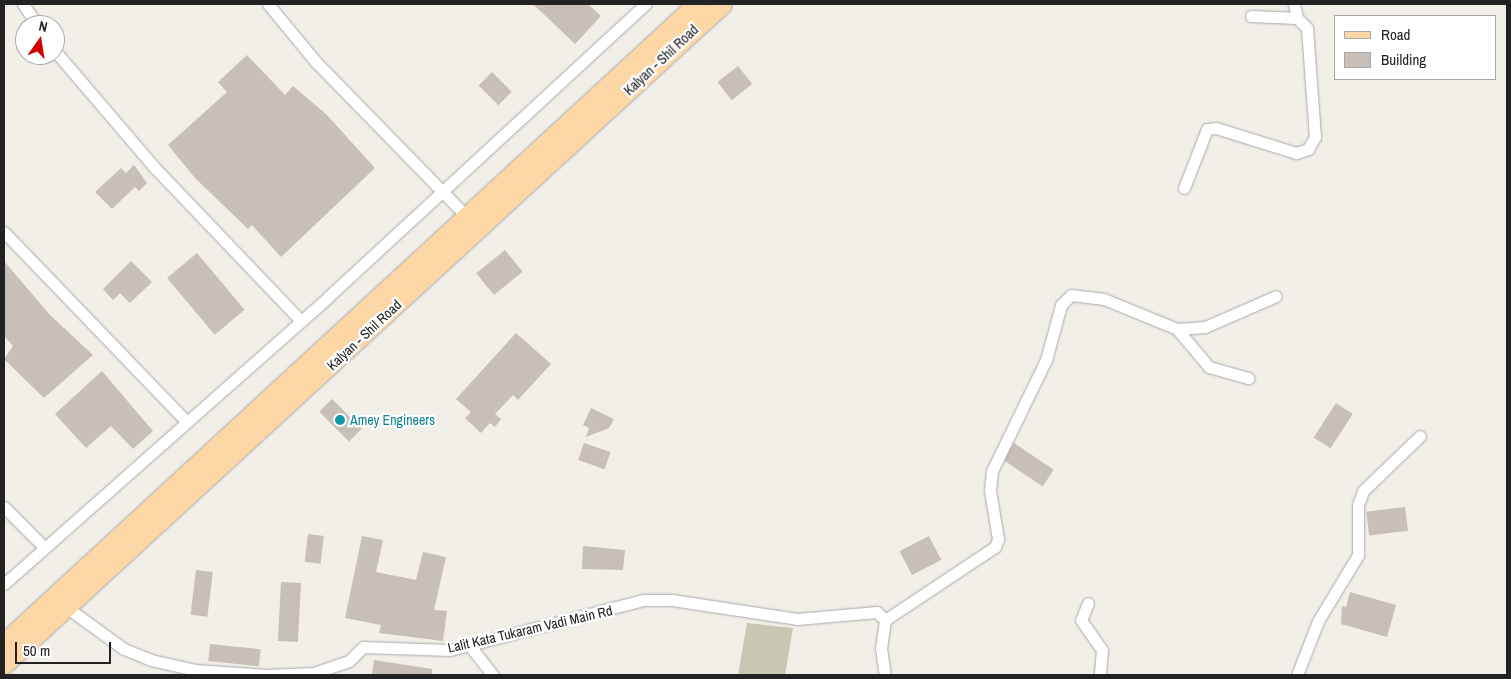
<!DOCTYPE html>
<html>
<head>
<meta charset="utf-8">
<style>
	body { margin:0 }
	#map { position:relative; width:1511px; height:679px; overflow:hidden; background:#f2efe9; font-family:"Archivo Narrow",sans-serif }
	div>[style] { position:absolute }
	.construction>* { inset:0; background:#c7c7b4 }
	.building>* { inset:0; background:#c7bfb8; transform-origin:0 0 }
	.roads { filter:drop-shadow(0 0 1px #a9a9a9) drop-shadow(0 0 1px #a9a9a9) }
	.street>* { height:11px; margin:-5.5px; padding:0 5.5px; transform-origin:5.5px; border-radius:5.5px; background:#fff }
	.primary>* { height:19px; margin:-9.5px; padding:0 9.5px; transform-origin:9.5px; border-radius:9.5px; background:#fcd6a4 }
	.dots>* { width:14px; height:14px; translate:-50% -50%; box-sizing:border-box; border:2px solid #fff; border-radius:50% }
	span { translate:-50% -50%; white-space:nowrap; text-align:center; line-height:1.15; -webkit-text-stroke:4.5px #fff; paint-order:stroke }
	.street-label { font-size:14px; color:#222 }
	.culture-label { font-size:14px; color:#0d838f }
	.left { translate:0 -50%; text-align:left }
	.frame { position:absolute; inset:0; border:5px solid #222; pointer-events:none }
	.legend { position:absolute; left:1334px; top:15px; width:162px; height:65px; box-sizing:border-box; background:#fff; border:1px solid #a7a7a7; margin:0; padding:6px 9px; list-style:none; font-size:15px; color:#222 }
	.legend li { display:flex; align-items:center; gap:10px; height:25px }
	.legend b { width:25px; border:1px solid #a7a7a7 }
	.north { position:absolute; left:15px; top:15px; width:50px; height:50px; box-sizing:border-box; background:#fff; border:1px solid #a7a7a7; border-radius:50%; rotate:13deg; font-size:14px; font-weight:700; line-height:20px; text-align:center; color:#222 }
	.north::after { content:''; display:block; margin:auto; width:18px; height:22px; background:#d40000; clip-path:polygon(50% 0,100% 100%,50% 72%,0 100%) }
	.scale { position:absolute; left:15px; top:642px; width:96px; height:22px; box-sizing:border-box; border:2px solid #222; border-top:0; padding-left:6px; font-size:15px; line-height:18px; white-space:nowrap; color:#222; -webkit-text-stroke:4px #fff; paint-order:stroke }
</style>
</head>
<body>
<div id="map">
	<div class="construction">
		<div style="clip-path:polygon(747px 623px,793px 628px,785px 675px,738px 675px)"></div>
	</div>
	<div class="building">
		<div style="clip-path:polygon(533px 4px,588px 4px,601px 16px,575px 44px)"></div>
		<div style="clip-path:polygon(247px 55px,285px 95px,293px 86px,326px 114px,375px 168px,281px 257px,252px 225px,248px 229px,195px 178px,168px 145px,227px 92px,218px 82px)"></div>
		<div style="left:738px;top:66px;width:23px;height:26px;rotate:52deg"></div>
		<div style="left:492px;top:72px;width:28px;height:19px;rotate:45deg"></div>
		<div style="clip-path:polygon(134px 165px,147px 183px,139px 191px,135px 187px,112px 209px,95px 192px,121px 168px,126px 173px)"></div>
		<div style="left:505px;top:250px;width:28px;height:37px;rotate:51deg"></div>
		<div style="left:197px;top:253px;width:74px;height:39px;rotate:50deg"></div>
		<div style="clip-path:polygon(4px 261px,50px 315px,93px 355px,44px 398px,4px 359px,13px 346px,4px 336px)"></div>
		<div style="clip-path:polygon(131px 261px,152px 282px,130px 303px,120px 293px,113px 300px,103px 289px)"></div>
		<div style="clip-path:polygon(516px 333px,551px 364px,518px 400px,513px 395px,495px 414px,501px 419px,495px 427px,490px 423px,481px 433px,465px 418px,471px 412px,456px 399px)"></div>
		<div style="clip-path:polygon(102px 371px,153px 431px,133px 449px,111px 426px,86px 448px,55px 414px)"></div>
		<div style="left:332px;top:399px;width:42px;height:18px;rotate:45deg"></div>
		<div style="left:1336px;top:403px;width:20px;height:41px;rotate:33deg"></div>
		<div style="clip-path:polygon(591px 408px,614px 419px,609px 428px,586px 437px,589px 428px,583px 425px)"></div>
		<div style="left:584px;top:443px;width:28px;height:18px;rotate:19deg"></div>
		<div style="left:1014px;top:443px;width:48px;height:20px;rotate:34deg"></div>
		<div style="left:1405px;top:507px;width:24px;height:39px;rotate:83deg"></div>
		<div style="left:308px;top:534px;width:16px;height:28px;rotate:7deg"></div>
		<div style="clip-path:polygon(362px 536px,383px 540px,376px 572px,416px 580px,423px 552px,446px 557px,434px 610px,447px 611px,443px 641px,379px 633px,381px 625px,345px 618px)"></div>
		<div style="left:929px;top:536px;width:27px;height:33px;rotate:63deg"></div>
		<div style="clip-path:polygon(583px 546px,625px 550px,623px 570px,582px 569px)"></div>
		<div style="left:196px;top:570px;width:17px;height:45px;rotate:7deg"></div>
		<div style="left:281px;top:582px;width:20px;height:59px;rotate:3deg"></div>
		<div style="clip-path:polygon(1350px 592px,1396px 605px,1387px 637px,1341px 624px,1342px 606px,1346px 607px)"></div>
		<div style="left:210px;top:644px;width:51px;height:17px;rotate:6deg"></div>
		<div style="clip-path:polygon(374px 660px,432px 669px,432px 675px,372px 675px)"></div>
	</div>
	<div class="roads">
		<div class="street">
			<div style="left:23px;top:4px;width:25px;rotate:56deg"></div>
			<div style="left:268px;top:4px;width:74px;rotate:50.5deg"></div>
			<div style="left:315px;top:61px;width:222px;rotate:45.7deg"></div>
			<div style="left:1251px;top:16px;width:46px;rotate:2.5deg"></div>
			<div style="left:55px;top:51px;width:153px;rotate:49.5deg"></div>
			<div style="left:154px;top:167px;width:213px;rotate:46.3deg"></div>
			<div style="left:1184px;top:188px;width:63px;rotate:-68.7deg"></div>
			<div style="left:1207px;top:129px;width:9px;rotate:-6deg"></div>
			<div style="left:1216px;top:128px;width:84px;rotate:17.4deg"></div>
			<div style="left:1296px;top:153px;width:13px;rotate:-18deg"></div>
			<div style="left:1308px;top:149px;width:14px;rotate:-60deg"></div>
			<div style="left:1315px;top:137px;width:109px;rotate:-94.2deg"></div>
			<div style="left:1307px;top:28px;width:14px;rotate:-135deg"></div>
			<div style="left:1297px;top:18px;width:14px;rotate:-102deg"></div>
			<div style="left:4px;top:232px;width:261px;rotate:46.1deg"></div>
			<div style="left:1177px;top:329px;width:50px;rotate:49.9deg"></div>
			<div style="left:1209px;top:367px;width:41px;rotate:15.8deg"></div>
			<div style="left:4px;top:507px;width:57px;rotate:45deg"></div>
			<div style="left:4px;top:584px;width:433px;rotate:-41.5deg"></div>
			<div style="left:328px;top:297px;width:432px;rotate:-42.7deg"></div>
			<div style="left:1088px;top:603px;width:18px;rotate:112deg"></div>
			<div style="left:1081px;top:620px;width:37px;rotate:55deg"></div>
			<div style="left:1102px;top:650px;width:25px;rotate:95deg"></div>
			<div style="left:62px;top:604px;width:77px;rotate:36deg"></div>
			<div style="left:124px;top:649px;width:29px;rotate:22deg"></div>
			<div style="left:151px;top:660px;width:45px;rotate:12.8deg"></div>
			<div style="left:195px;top:670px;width:72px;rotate:4deg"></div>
			<div style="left:267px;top:675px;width:47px;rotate:-2.4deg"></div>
			<div style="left:314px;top:673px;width:37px;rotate:-19deg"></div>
			<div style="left:349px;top:661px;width:20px;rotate:-45deg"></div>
			<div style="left:363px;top:647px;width:87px;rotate:2deg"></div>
			<div style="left:450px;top:650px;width:199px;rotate:-14.5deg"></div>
			<div style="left:643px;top:600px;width:29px"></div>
			<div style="left:672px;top:600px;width:126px;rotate:8.6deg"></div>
			<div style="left:797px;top:619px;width:80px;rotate:-5deg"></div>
			<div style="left:877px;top:612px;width:11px;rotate:45deg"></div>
			<div style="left:885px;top:620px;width:28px;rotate:98deg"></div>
			<div style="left:881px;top:648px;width:27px;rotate:82deg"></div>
			<div style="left:885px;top:620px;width:132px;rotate:-33.6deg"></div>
			<div style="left:995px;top:547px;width:9px;rotate:-69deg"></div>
			<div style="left:998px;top:539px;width:50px;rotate:-99.3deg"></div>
			<div style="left:990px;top:490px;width:19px;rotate:-84deg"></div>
			<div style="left:992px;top:471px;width:123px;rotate:-64.1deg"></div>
			<div style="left:1046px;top:360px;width:57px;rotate:-74.7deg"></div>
			<div style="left:1061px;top:305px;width:14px;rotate:-45deg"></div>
			<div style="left:1071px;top:295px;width:33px;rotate:7deg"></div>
			<div style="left:1104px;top:299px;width:79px;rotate:22.3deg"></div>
			<div style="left:1177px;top:329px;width:28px;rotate:-4deg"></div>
			<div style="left:1205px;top:327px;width:77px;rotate:-23.6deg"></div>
			<div style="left:470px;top:646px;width:37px;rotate:52deg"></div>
			<div style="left:1297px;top:675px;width:58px;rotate:-68.7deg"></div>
			<div style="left:1318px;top:621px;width:77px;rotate:-58.8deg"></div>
			<div style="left:1358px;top:555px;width:50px;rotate:-90deg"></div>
			<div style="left:1358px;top:505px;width:15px;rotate:-70deg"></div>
			<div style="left:1363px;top:491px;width:79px;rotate:-44deg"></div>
		</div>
		<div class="primary">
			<div style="left:4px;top:643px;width:943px;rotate:-42.68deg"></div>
			<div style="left:4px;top:664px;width:975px;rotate:-42.59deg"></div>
		</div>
	</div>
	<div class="dots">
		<div style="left:340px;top:420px;background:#0f9aa8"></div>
	</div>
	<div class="street-label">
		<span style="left:661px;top:60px;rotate:-43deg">Kalyan - Shil Road</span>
		<span style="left:364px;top:335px;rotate:-43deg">Kalyan - Shil Road</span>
		<span style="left:530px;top:629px;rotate:-13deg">Lalit Kata Tukaram Vadi Main Rd</span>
	</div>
	<div class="culture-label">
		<span class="left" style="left:350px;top:420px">Amey Engineers</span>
	</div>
	<div class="frame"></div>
	<ul class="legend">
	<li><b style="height:6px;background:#fcd6a4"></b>Road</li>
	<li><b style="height:14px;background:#c7bfb8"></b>Building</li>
	</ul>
	<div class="north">N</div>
	<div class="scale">50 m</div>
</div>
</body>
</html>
